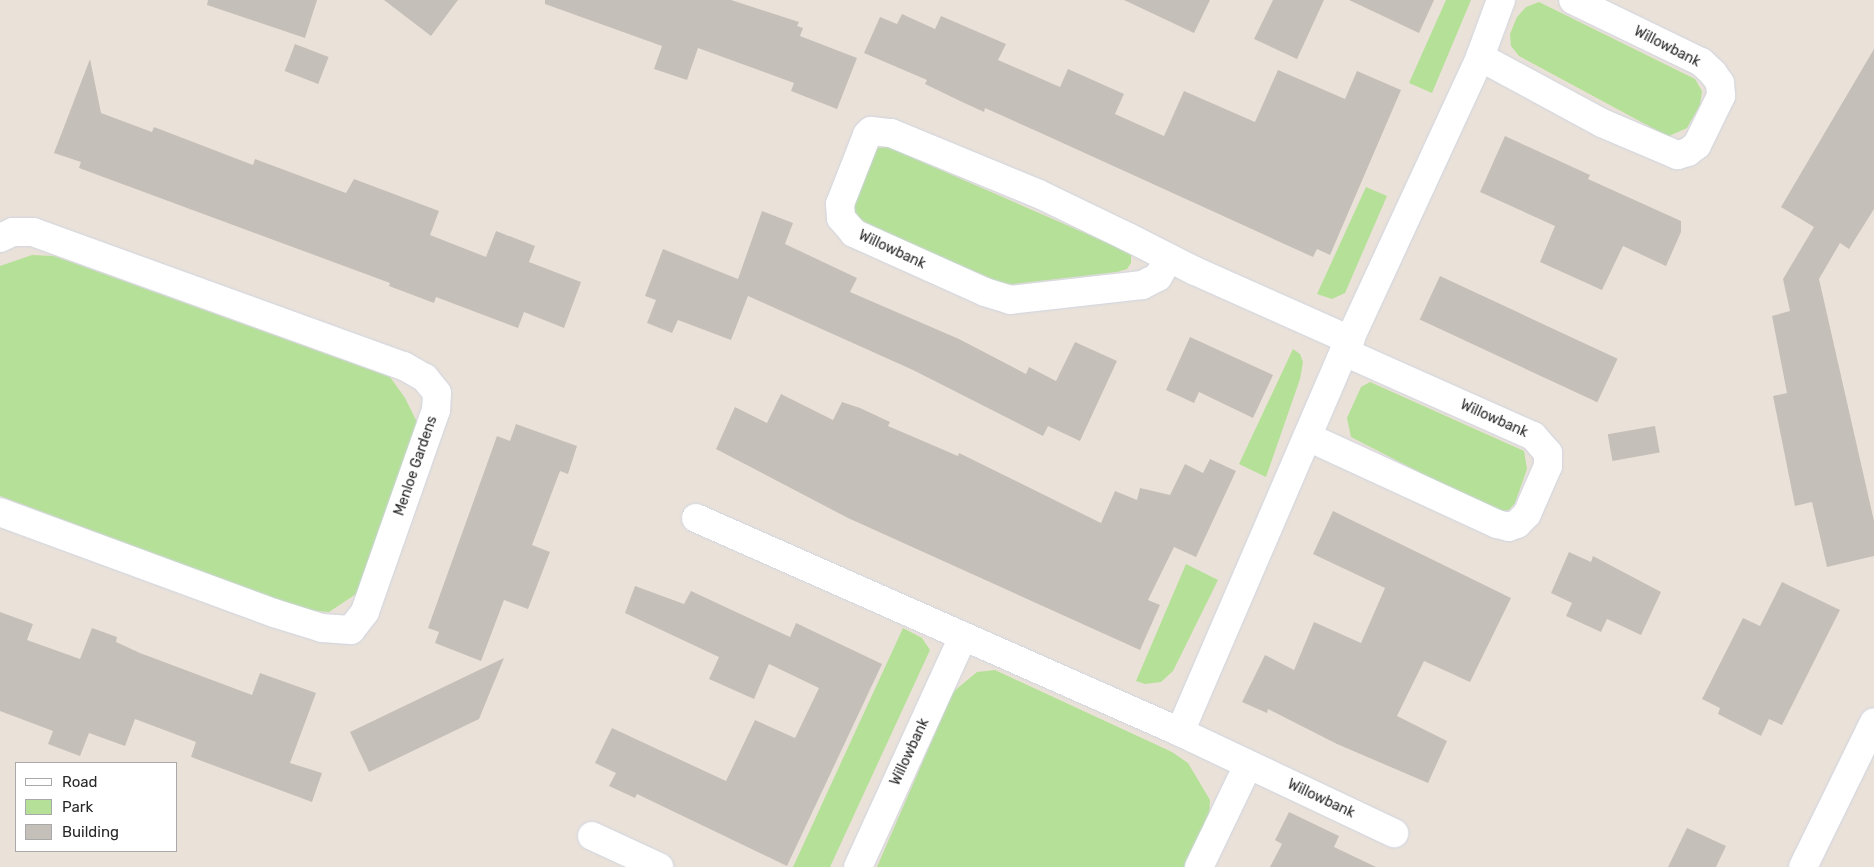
<!DOCTYPE html>
<html>
<head>
<meta charset="utf-8">
<style>
	body { margin:0 }
	#map { position:relative; width:1874px; height:867px; overflow:hidden; background:#eae2d9; font-family:Rubik,sans-serif }
	div>[style] { position:absolute }
	.green>* { inset:0; background:#b5e097 }
	.building>* { inset:0; background:#c5bfb9; transform-origin:0 0 }
	.roads { filter:drop-shadow(0 0 1px #cfd3e0) drop-shadow(0 0 1px #cfd3e0) }
	.minor>* { height:28px; margin:-14px; padding:0 14px; transform-origin:14px; border-radius:14px; background:#fff }
	.tertiary>* { height:28px; margin:-14px; padding:0 14px; transform-origin:14px; border-radius:14px; background:#fff }
	span { translate:-50% -50%; white-space:nowrap; text-align:center; line-height:1.15; -webkit-text-stroke:4.5px #fff; paint-order:stroke }
	.street-label { font-size:14px; color:#282828 }
	.legend { position:absolute; left:15px; top:762px; width:162px; height:90px; box-sizing:border-box; background:#fff; border:1px solid #a9a9a9; margin:0; padding:6px 9px; list-style:none; font-size:15px; color:#282828 }
	.legend li { display:flex; align-items:center; gap:10px; height:25px }
	.legend b { width:25px; border:1px solid #a9a9a9 }
</style>
</head>
<body>
<div id="map">
	<div class="green">
		<div style="clip-path:polygon(1446px 0,1471px 0,1432px 93px,1409px 83px)"></div>
		<div style="clip-path:polygon(1539px 2px,1695px 79px,1702px 91px,1700px 105px,1687px 128px,1669px 136px,1658px 131px,1519px 56px,1511px 46px,1510px 34px,1517px 17px,1526px 7px)"></div>
		<div style="clip-path:polygon(888px 147px,1110px 244px,1131px 255px,1131px 263px,1127px 269px,1117px 272px,1006px 285px,899px 239px,857px 218px,852px 207px,870px 155px,878px 148px)"></div>
		<div style="clip-path:polygon(1366px 187px,1387px 196px,1345px 293px,1332px 299px,1317px 294px)"></div>
		<div style="clip-path:polygon(32px 255px,54px 256px,390px 377px,405px 398px,419px 426px,359px 592px,329px 612px,305px 610px,0 496px,0 266px)"></div>
		<div style="clip-path:polygon(1293px 349px,1300px 354px,1303px 362px,1300px 379px,1266px 477px,1239px 464px)"></div>
		<div style="clip-path:polygon(1370px 382px,1524px 451px,1527px 469px,1515px 503px,1509px 510px,1497px 512px,1351px 437px,1347px 418px,1361px 387px)"></div>
		<div style="clip-path:polygon(1186px 564px,1218px 580px,1173px 671px,1161px 682px,1145px 684px,1136px 681px)"></div>
		<div style="clip-path:polygon(903px 628px,922px 638px,930px 650px,830px 867px,793px 867px)"></div>
		<div style="clip-path:polygon(995px 670px,1172px 752px,1188px 763px,1210px 800px,1209px 821px,1186px 867px,877px 867px,953px 692px,977px 672px)"></div>
	</div>
	<div class="building">
		<div style="clip-path:polygon(208px 0,317px 0,305px 38px,207px 5px)"></div>
		<div style="clip-path:polygon(384px 0,458px 0,431px 36px)"></div>
		<div style="clip-path:polygon(545px 0,731px 0,799px 22px,797px 26px,803px 28px,800px 36px,857px 58px,837px 109px,791px 91px,794px 83px,698px 48px,687px 80px,654px 69px,662px 46px,545px 4px)"></div>
		<div style="clip-path:polygon(1124px 0,1210px 0,1194px 33px)"></div>
		<div style="clip-path:polygon(1273px 0,1324px 0,1297px 59px,1254px 39px)"></div>
		<div style="clip-path:polygon(1349px 0,1434px 0,1419px 33px)"></div>
		<div style="clip-path:polygon(902px 14px,935px 29px,941px 16px,1006px 44px,998px 60px,1060px 87px,1068px 69px,1124px 94px,1115px 114px,1164px 136px,1184px 91px,1255px 122px,1278px 70px,1345px 99px,1357px 71px,1401px 90px,1330px 255px,1317px 249px,1313px 257px,1043px 134px,985px 108px,984px 112px,960px 101px,925px 84px,927px 80px,864px 53px,880px 17px,897px 24px)"></div>
		<div style="left:295px;top:44px;width:36px;height:29px;rotate:21deg"></div>
		<div style="clip-path:polygon(1874px 49px,1874px 209px,1849px 249px,1840px 243px,1819px 279px,1874px 521px,1874px 556px,1827px 567px,1812px 502px,1795px 506px,1773px 396px,1787px 393px,1772px 316px,1790px 311px,1783px 279px,1814px 227px,1781px 207px)"></div>
		<div style="clip-path:polygon(90px 59px,101px 113px,152px 132px,154px 127px,253px 165px,255px 159px,346px 193px,354px 179px,439px 211px,430px 235px,486px 257px,496px 231px,535px 246px,529px 262px,581px 282px,564px 328px,524px 312px,518px 328px,436px 297px,434px 303px,389px 286px,390px 283px,79px 168px,81px 162px,54px 153px)"></div>
		<div style="clip-path:polygon(1505px 136px,1590px 175px,1588px 179px,1681px 221px,1681px 232px,1666px 266px,1623px 246px,1602px 290px,1540px 262px,1555px 226px,1480px 192px)"></div>
		<div style="clip-path:polygon(762px 211px,793px 223px,785px 244px,857px 278px,850px 292px,959px 339px,1026px 374px,1029px 367px,1056px 381px,1075px 342px,1117px 361px,1080px 441px,1048px 426px,1043px 436px,913px 370px,748px 296px,731px 340px,678px 320px,672px 333px,647px 323px,656px 300px,645px 296px,663px 249px,738px 279px)"></div>
		<div style="left:1440px;top:276px;width:196px;height:48px;rotate:25deg"></div>
		<div style="clip-path:polygon(1190px 337px,1273px 375px,1253px 418px,1199px 392px,1194px 403px,1166px 390px)"></div>
		<div style="clip-path:polygon(781px 394px,833px 420px,842px 402px,860px 408px,890px 422px,888px 426px,958px 456px,959px 453px,1101px 523px,1115px 491px,1137px 500px,1140px 488px,1170px 495px,1185px 464px,1203px 473px,1210px 459px,1236px 471px,1196px 557px,1174px 547px,1148px 600px,1160px 605px,1140px 650px,848px 518px,716px 449px,735px 407px,767px 423px)"></div>
		<div style="clip-path:polygon(516px 424px,577px 446px,568px 474px,560px 471px,532px 545px,550px 552px,528px 609px,504px 600px,481px 661px,435px 643px,439px 632px,428px 628px,497px 436px,510px 441px)"></div>
		<div style="left:1655px;top:426px;width:27px;height:48px;rotate:80deg"></div>
		<div style="clip-path:polygon(1333px 511px,1511px 598px,1470px 682px,1424px 661px,1397px 716px,1447px 741px,1428px 783px,1337px 744px,1268px 709px,1267px 713px,1242px 702px,1265px 655px,1294px 670px,1314px 622px,1361px 643px,1385px 588px,1313px 554px)"></div>
		<div style="clip-path:polygon(1569px 552px,1591px 562px,1593px 556px,1661px 592px,1641px 635px,1607px 619px,1601px 632px,1566px 616px,1572px 603px,1551px 593px)"></div>
		<div style="clip-path:polygon(1782px 582px,1840px 610px,1782px 725px,1769px 719px,1761px 736px,1718px 714px,1720px 708px,1702px 699px,1743px 618px,1760px 626px)"></div>
		<div style="clip-path:polygon(635px 586px,684px 604px,691px 591px,790px 637px,796px 623px,882px 664px,787px 866px,637px 794px,635px 798px,609px 786px,616px 773px,595px 763px,612px 728px,726px 781px,755px 720px,795px 738px,819px 688px,769px 664px,754px 699px,709px 679px,719px 657px,625px 613px)"></div>
		<div style="clip-path:polygon(0 612px,33px 624px,27px 640px,80px 659px,92px 628px,117px 637px,116px 642px,140px 653px,252px 695px,260px 673px,316px 693px,290px 763px,322px 773px,312px 802px,191px 757px,196px 742px,135px 719px,125px 746px,89px 733px,80px 756px,48px 744px,53px 731px,0 711px)"></div>
		<div style="clip-path:polygon(504px 658px,479px 719px,369px 772px,350px 732px)"></div>
		<div style="clip-path:polygon(1289px 812px,1339px 836px,1334px 847px,1376px 867px,1270px 867px,1282px 844px,1275px 840px)"></div>
		<div style="clip-path:polygon(1687px 828px,1726px 846px,1716px 867px,1668px 867px)"></div>
	</div>
	<div class="roads">
		<div class="minor">
			<div style="left:1480px;top:57px;width:139px;rotate:28.4deg"></div>
			<div style="left:1602px;top:123px;width:82px;rotate:23.1deg"></div>
			<div style="left:1677px;top:155px;width:11px;rotate:-15deg"></div>
			<div style="left:1688px;top:152px;width:11px;rotate:-38deg"></div>
			<div style="left:1697px;top:145px;width:55px;rotate:-63.9deg"></div>
			<div style="left:1721px;top:96px;width:13px;rotate:-94deg"></div>
			<div style="left:1720px;top:83px;width:12px;rotate:-125deg"></div>
			<div style="left:1713px;top:73px;width:16px;rotate:-137deg"></div>
			<div style="left:1701px;top:62px;width:142px;rotate:-154.2deg"></div>
			<div style="left:0;top:238px;width:14px;rotate:-25deg"></div>
			<div style="left:13px;top:232px;width:20px"></div>
			<div style="left:33px;top:232px;width:394px;rotate:19.9deg"></div>
			<div style="left:404px;top:366px;width:24px;rotate:30deg"></div>
			<div style="left:425px;top:378px;width:19px;rotate:51deg"></div>
			<div style="left:437px;top:393px;width:17px;rotate:93deg"></div>
			<div style="left:436px;top:410px;width:214px;rotate:109.4deg"></div>
			<div style="left:365px;top:612px;width:23px;rotate:128deg"></div>
			<div style="left:351px;top:630px;width:29px;rotate:-176deg"></div>
			<div style="left:322px;top:628px;width:50px;rotate:-162.6deg"></div>
			<div style="left:274px;top:613px;width:292px;rotate:-159.8deg"></div>
			<div style="left:1169px;top:258px;width:22px;rotate:120deg"></div>
			<div style="left:1158px;top:277px;width:18px;rotate:153deg"></div>
			<div style="left:1142px;top:285px;width:132px;rotate:173.5deg"></div>
			<div style="left:1011px;top:300px;width:27px;rotate:-163deg"></div>
			<div style="left:985px;top:292px;width:144px;rotate:-155.8deg"></div>
			<div style="left:854px;top:233px;width:20px;rotate:-131deg"></div>
			<div style="left:841px;top:218px;width:14px;rotate:-94deg"></div>
			<div style="left:840px;top:204px;width:74px;rotate:-68.6deg"></div>
			<div style="left:867px;top:135px;width:6px;rotate:-45deg"></div>
			<div style="left:871px;top:131px;width:20px;rotate:6deg"></div>
			<div style="left:891px;top:133px;width:160px;rotate:22.4deg"></div>
			<div style="left:1039px;top:194px;width:99px;rotate:25.8deg"></div>
			<div style="left:1128px;top:237px;width:75px;rotate:26.9deg"></div>
			<div style="left:1195px;top:271px;width:170px;rotate:24deg"></div>
			<div style="left:1308px;top:437px;width:208px;rotate:24.7deg"></div>
			<div style="left:1497px;top:524px;width:12px;rotate:14deg"></div>
			<div style="left:1509px;top:527px;width:9px;rotate:-21deg"></div>
			<div style="left:1517px;top:524px;width:14px;rotate:-45deg"></div>
			<div style="left:1527px;top:514px;width:52px;rotate:-66.4deg"></div>
			<div style="left:1548px;top:466px;width:13px;rotate:-90deg"></div>
			<div style="left:1548px;top:453px;width:23px;rotate:-131deg"></div>
			<div style="left:1533px;top:436px;width:207px;rotate:-156deg"></div>
			<div style="left:696px;top:518px;width:529px;rotate:23.85deg"></div>
			<div style="left:1180px;top:732px;width:237px;rotate:25.3deg"></div>
			<div style="left:1180px;top:732px;width:414px;rotate:-66.7deg"></div>
			<div style="left:1344px;top:352px;width:325px;rotate:-65.2deg"></div>
			<div style="left:1480px;top:57px;width:61px;rotate:-69.8deg"></div>
			<div style="left:592px;top:836px;width:74px;rotate:24.8deg"></div>
			<div style="left:858px;top:867px;width:253px;rotate:-65.5deg"></div>
			<div style="left:1199px;top:867px;width:113px;rotate:-64.3deg"></div>
		</div>
		<div class="tertiary">
			<div style="left:1803px;top:867px;width:161px;rotate:-63.9deg"></div>
		</div>
	</div>
	<div class="street-label">
		<span style="left:1667px;top:47px;rotate:27deg">Willowbank</span>
		<span style="left:892px;top:250px;rotate:25deg">Willowbank</span>
		<span style="left:1494px;top:419px;rotate:24deg">Willowbank</span>
		<span style="left:416px;top:466px;rotate:-71deg">Menloe Gardens</span>
		<span style="left:910px;top:752px;rotate:-65deg">Willowbank</span>
		<span style="left:1321px;top:799px;rotate:25deg">Willowbank</span>
	</div>
	<ul class="legend">
	<li><b style="height:6px;background:#fff"></b>Road</li>
	<li><b style="height:14px;background:#b5e097"></b>Park</li>
	<li><b style="height:14px;background:#c5bfb9"></b>Building</li>
	</ul>
</div>
</body>
</html>
